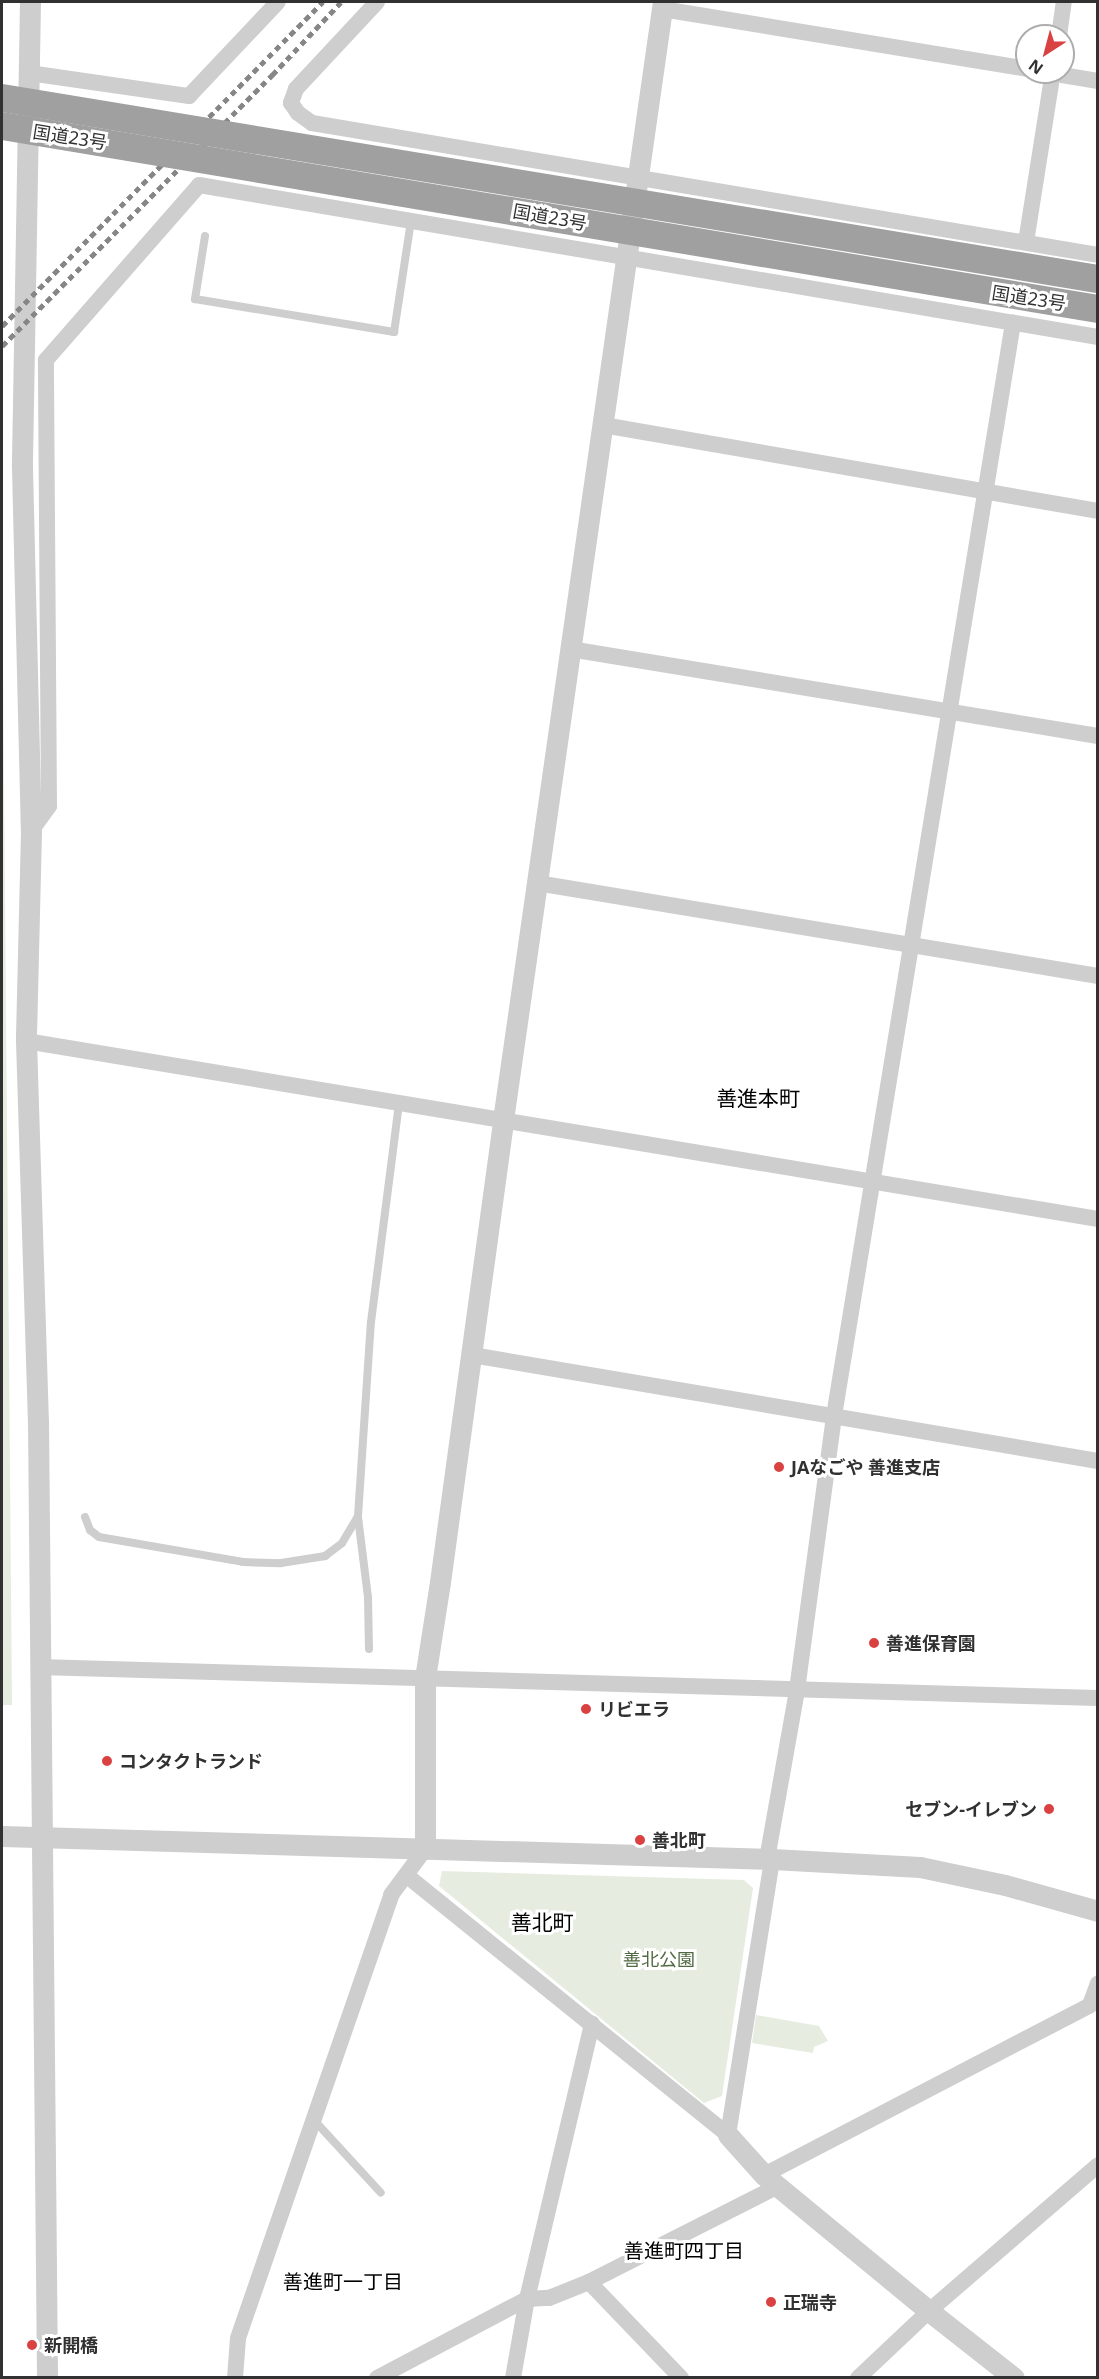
<!DOCTYPE html>
<html>
<head>
<meta charset="utf-8">
<style>
	body { margin:0 }
	#map { position:relative; width:1099px; height:2379px; overflow:hidden; background:#fff; font-family:"Noto Sans","Noto Sans JP",sans-serif }
	div>[style] { position:absolute }
	.green>* { inset:0; background:#e6ede0 }
	.service>* { height:8px; margin:-4px; padding:0 4px; transform-origin:4px; border-radius:4px; background:#cecece }
	.minor>* { height:16px; margin:-8px; padding:0 8px; transform-origin:8px; border-radius:8px; background:#cecece }
	.tertiary>* { height:21px; margin:-10.5px; padding:0 10.5px; transform-origin:10.5px; border-radius:10.5px; background:#cecece }
	.rail>* { height:4.5px; margin-top:-2.25px; transform-origin:0; background:repeating-linear-gradient(90deg,#868686 0 6px,transparent 0 10.5px) }
	.trunk-bridge>* { height:28px; margin:-14px; padding:0 14px; transform-origin:14px; border-radius:14px; background:#a0a0a0 }
	.dots>* { width:16px; height:16px; translate:-50% -50%; box-sizing:border-box; border:3px solid #fff; border-radius:50% }
	span { translate:-50% -50%; white-space:nowrap; text-align:center; line-height:1.15; -webkit-text-stroke:6px #fff; paint-order:stroke }
	.street-label { font-size:18px; color:#313131 }
	.poi-label { font-size:18px; color:#313131; font-weight:700 }
	.left { translate:0 -50%; text-align:left }
	.right { translate:-100% -50%; text-align:right }
	.park-label { font-size:18px; color:#516a41 }
	.neighbourhood-label { font-size:20px; color:#000 }
	.quarter-label { font-size:21px; color:#000 }
	.frame { position:absolute; inset:0; border:3px solid #313131; pointer-events:none }
	.north { position:absolute; left:1015px; top:24px; width:60px; height:60px; box-sizing:border-box; background:#fff; border:2px solid #adadad; border-radius:50%; rotate:216deg; font-size:16px; font-weight:700; line-height:24px; text-align:center; color:#313131 }
	.north::after { content:''; display:block; margin:auto; width:21px; height:27px; background:#da4141; clip-path:polygon(50% 0,100% 100%,50% 72%,0 100%) }
</style>
</head>
<body>
<div id="map">
	<div class="green">
		<div style="clip-path:polygon(2px 544px,12px 1705px,2px 1705px)"></div>
		<div style="clip-path:polygon(442px 1871px,744px 1880px,753px 1888px,722px 2096px,704px 2103px,439px 1886px)"></div>
		<div style="clip-path:polygon(756px 2015px,819px 2026px,828px 2041px,814px 2047px,813px 2053px,752px 2043px)"></div>
	</div>
	<div class="service">
		<div style="left:205px;top:236px;width:64px;rotate:99deg"></div>
		<div style="left:195px;top:299px;width:202px;rotate:9.4deg"></div>
		<div style="left:394px;top:332px;width:112px;rotate:-81.3deg"></div>
		<div style="left:85px;top:1517px;width:14px;rotate:69deg"></div>
		<div style="left:90px;top:1530px;width:11px;rotate:38deg"></div>
		<div style="left:99px;top:1537px;width:146px;rotate:9.8deg"></div>
		<div style="left:243px;top:1562px;width:38px;rotate:2deg"></div>
		<div style="left:281px;top:1563px;width:45px;rotate:-9deg"></div>
		<div style="left:325px;top:1556px;width:21px;rotate:-37deg"></div>
		<div style="left:342px;top:1543px;width:31px;rotate:-59deg"></div>
		<div style="left:358px;top:1516px;width:194px;rotate:-86.2deg"></div>
		<div style="left:371px;top:1322px;width:221px;rotate:-82.7deg"></div>
		<div style="left:358px;top:1517px;width:81px;rotate:82.9deg"></div>
		<div style="left:368px;top:1597px;width:52px;rotate:88.9deg"></div>
		<div style="left:313px;top:2119px;width:100px;rotate:47.4deg"></div>
	</div>
	<div class="minor">
		<div style="left:377px;top:2px;width:119px;rotate:133deg"></div>
		<div style="left:296px;top:89px;width:15px;rotate:110deg"></div>
		<div style="left:291px;top:103px;width:12px;rotate:55deg"></div>
		<div style="left:298px;top:113px;width:17px;rotate:36deg"></div>
		<div style="left:312px;top:123px;width:797px;rotate:9.53deg"></div>
		<div style="left:662px;top:9px;width:370px;rotate:9.3deg"></div>
		<div style="left:1059px;top:36px;width:34px;rotate:-82deg"></div>
		<div style="left:1044px;top:72px;width:55px;rotate:9.5deg"></div>
		<div style="left:29px;top:73px;width:162px;rotate:8.2deg"></div>
		<div style="left:189px;top:96px;width:129px;rotate:-46.6deg"></div>
		<div style="left:1026px;top:242px;width:172px;rotate:-81deg"></div>
		<div style="left:603px;top:425px;width:502px;rotate:9.86deg"></div>
		<div style="left:570px;top:649px;width:535px;rotate:9.36deg"></div>
		<div style="left:31px;top:831px;width:31px;rotate:-54deg"></div>
		<div style="left:49px;top:806px;width:446px;rotate:-90.4deg"></div>
		<div style="left:46px;top:360px;width:232px;rotate:-48.8deg"></div>
		<div style="left:199px;top:185px;width:912px;rotate:9.6deg"></div>
		<div style="left:537px;top:883px;width:569px;rotate:9.41deg"></div>
		<div style="left:26px;top:1041px;width:1087px;rotate:9.43deg"></div>
		<div style="left:472px;top:1355px;width:635px;rotate:9.61deg"></div>
		<div style="left:39px;top:1667px;width:1059px;rotate:1.68deg"></div>
		<div style="left:767px;top:1859px;width:172px;rotate:-79.9deg"></div>
		<div style="left:797px;top:1690px;width:276px;rotate:-82.3deg"></div>
		<div style="left:834px;top:1416px;width:1108px;rotate:-80.7deg"></div>
		<div style="left:406px;top:1875px;width:414px;rotate:38.9deg"></div>
		<div style="left:728px;top:2135px;width:279px;rotate:-80.9deg"></div>
		<div style="left:764px;top:2175px;width:368px;rotate:-27.5deg"></div>
		<div style="left:1090px;top:2005px;width:23px;rotate:-70deg"></div>
		<div style="left:589px;top:2282px;width:133px;rotate:46.2deg"></div>
		<div style="left:235px;top:2378px;width:40px;rotate:-85.7deg"></div>
		<div style="left:238px;top:2338px;width:469px;rotate:-70.9deg"></div>
		<div style="left:391px;top:1895px;width:57px;rotate:-53.5deg"></div>
		<div style="left:377px;top:2378px;width:170px;rotate:-27.8deg"></div>
		<div style="left:527px;top:2299px;width:22px;rotate:-3deg"></div>
		<div style="left:549px;top:2298px;width:43px;rotate:-21.8deg"></div>
		<div style="left:589px;top:2282px;width:212px;rotate:-26.9deg"></div>
		<div style="left:513px;top:2378px;width:80px;rotate:-80deg"></div>
		<div style="left:527px;top:2299px;width:283px;rotate:-76.7deg"></div>
		<div style="left:858px;top:2378px;width:98px;rotate:-43.3deg"></div>
		<div style="left:929px;top:2311px;width:223px;rotate:-40.8deg"></div>
	</div>
	<div class="tertiary">
		<div style="left:30px;top:2px;width:466px;rotate:91deg"></div>
		<div style="left:22px;top:468px;width:363px;rotate:88.6deg"></div>
		<div style="left:31px;top:831px;width:210px;rotate:91.4deg"></div>
		<div style="left:26px;top:1041px;width:379px;rotate:88.2deg"></div>
		<div style="left:38px;top:1420px;width:958px;rotate:89.46deg"></div>
		<div style="left:2px;top:1836px;width:770px;rotate:1.71deg"></div>
		<div style="left:772px;top:1859px;width:148px;rotate:3.1deg"></div>
		<div style="left:920px;top:1867px;width:87px;rotate:12deg"></div>
		<div style="left:1005px;top:1885px;width:97px;rotate:15.6deg"></div>
		<div style="left:425px;top:1849px;width:171px;rotate:-90deg"></div>
		<div style="left:425px;top:1678px;width:97px;rotate:-81.1deg"></div>
		<div style="left:440px;top:1582px;width:466px;rotate:-82.2deg"></div>
		<div style="left:503px;top:1120px;width:1129px;rotate:-81.86deg"></div>
		<div style="left:728px;top:2135px;width:54px;rotate:48deg"></div>
		<div style="left:764px;top:2175px;width:214px;rotate:39.5deg"></div>
		<div style="left:929px;top:2311px;width:108px;rotate:38.2deg"></div>
	</div>
	<div class="rail">
		<div style="left:2px;top:326px;width:456px;rotate:-45.3deg"></div>
		<div style="left:2px;top:346px;width:383px;rotate:-45.1deg"></div>
		<div style="left:272px;top:75px;width:100px;rotate:-46.6deg"></div>
	</div>
	<div class="trunk-bridge">
		<div style="left:2px;top:98px;width:1111px;rotate:9.38deg"></div>
		<div style="left:2px;top:126px;width:1111px;rotate:9.48deg"></div>
	</div>
	<div class="dots">
		<div style="left:779px;top:1467px;background:#da4141"></div>
		<div style="left:874px;top:1643px;background:#da4141"></div>
		<div style="left:586px;top:1709px;background:#da4141"></div>
		<div style="left:107px;top:1761px;background:#da4141"></div>
		<div style="left:1049px;top:1809px;background:#da4141"></div>
		<div style="left:640px;top:1840px;background:#da4141"></div>
		<div style="left:771px;top:2302px;background:#da4141"></div>
		<div style="left:32px;top:2345px;background:#da4141"></div>
	</div>
	<div class="street-label">
		<span style="left:70px;top:137px;rotate:9deg">国道23号</span>
		<span style="left:550px;top:217px;rotate:10deg">国道23号</span>
		<span style="left:1029px;top:298px;rotate:9deg">国道23号</span>
	</div>
	<div class="poi-label">
		<span class="left" style="left:791px;top:1467px">JAなごや 善進支店</span>
		<span class="left" style="left:886px;top:1643px">善進保育園</span>
		<span class="left" style="left:598px;top:1709px">リビエラ</span>
		<span class="left" style="left:119px;top:1761px">コンタクトランド</span>
		<span class="right" style="left:1037px;top:1809px">セブン-イレブン</span>
		<span class="left" style="left:652px;top:1840px">善北町</span>
		<span class="left" style="left:783px;top:2302px">正瑞寺</span>
		<span class="left" style="left:44px;top:2345px">新開橋</span>
	</div>
	<div class="park-label">
		<span style="left:659px;top:1959px">善北公園</span>
	</div>
	<div class="neighbourhood-label">
		<span style="left:684px;top:2250px">善進町四丁目</span>
		<span style="left:343px;top:2281px">善進町一丁目</span>
	</div>
	<div class="quarter-label">
		<span style="left:758px;top:1098px">善進本町</span>
		<span style="left:542px;top:1922px">善北町</span>
	</div>
	<div class="frame"></div>
	<div class="north">N</div>
</div>
</body>
</html>
